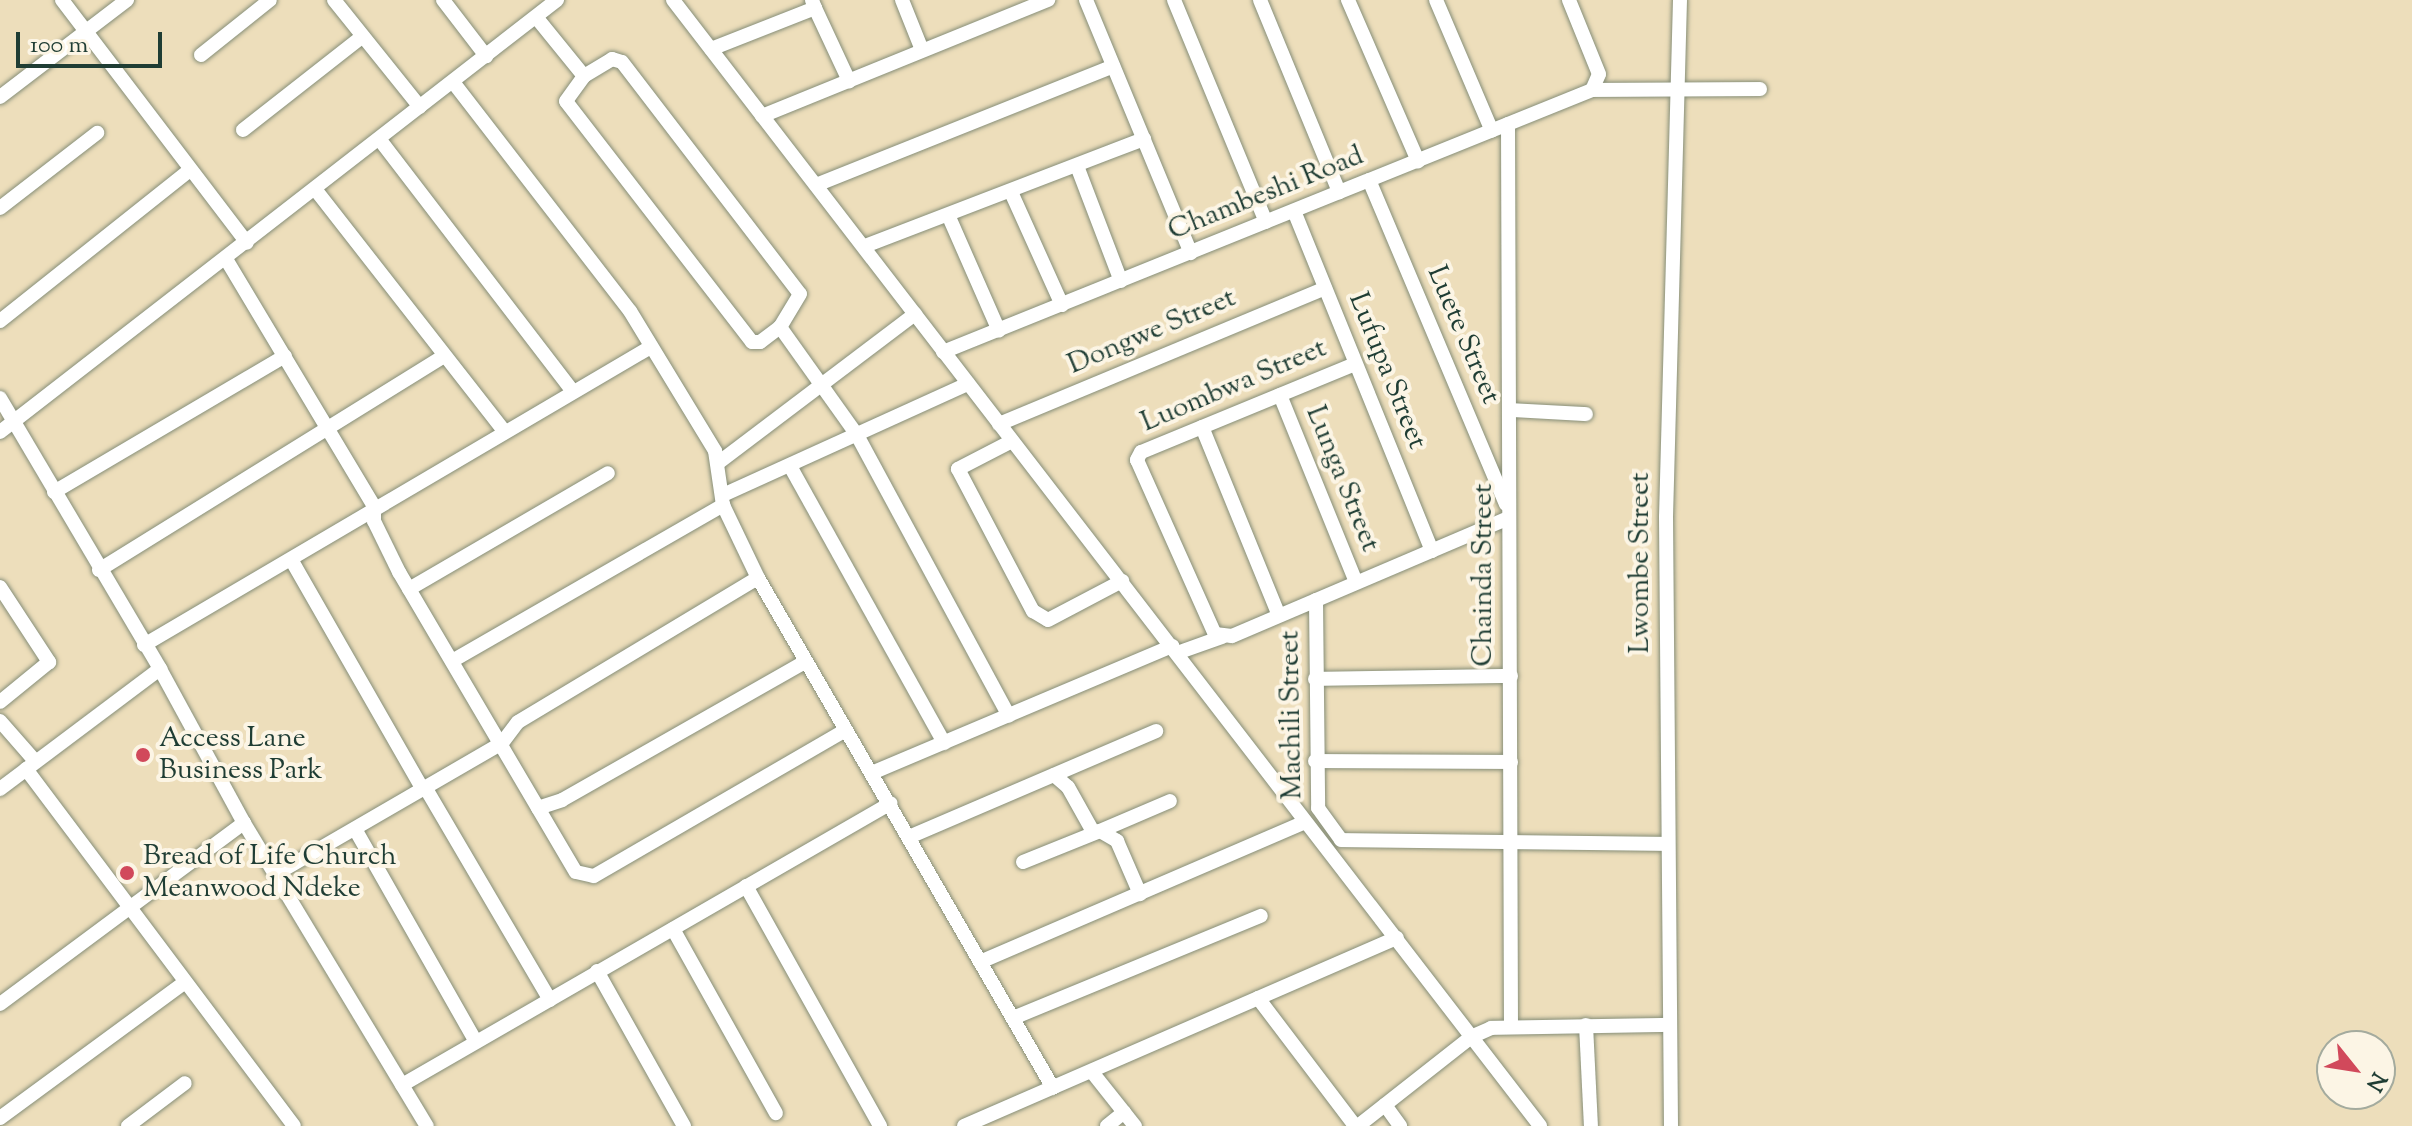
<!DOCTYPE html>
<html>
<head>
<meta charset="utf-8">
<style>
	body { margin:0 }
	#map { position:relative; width:2412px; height:1126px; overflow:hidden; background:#eddebb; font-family:"Sorts Mill Goudy",serif }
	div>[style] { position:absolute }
	.roads { filter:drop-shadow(0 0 2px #868e78) drop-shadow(0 0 2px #868e78) }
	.minor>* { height:14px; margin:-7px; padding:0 7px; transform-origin:7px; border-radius:7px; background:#fff }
	.dots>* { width:22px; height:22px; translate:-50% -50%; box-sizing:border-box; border:4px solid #fcf5e5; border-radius:50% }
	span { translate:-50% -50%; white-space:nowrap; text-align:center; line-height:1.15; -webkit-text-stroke:8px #fcf5e5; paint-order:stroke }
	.street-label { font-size:28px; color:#1f3d34 }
	.poi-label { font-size:28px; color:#1f3d34 }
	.left { translate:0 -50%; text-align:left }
	.north { position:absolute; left:2316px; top:1030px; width:80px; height:80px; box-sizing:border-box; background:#fcf5e5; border:2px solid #a4ab9e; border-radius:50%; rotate:120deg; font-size:22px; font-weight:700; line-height:32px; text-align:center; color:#1f3d34 }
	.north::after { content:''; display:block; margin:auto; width:28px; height:36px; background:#d1495b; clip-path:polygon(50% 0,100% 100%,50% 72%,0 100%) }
	.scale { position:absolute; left:16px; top:32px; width:146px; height:36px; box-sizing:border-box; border:4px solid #1f3d34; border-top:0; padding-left:10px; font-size:24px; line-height:28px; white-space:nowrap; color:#1f3d34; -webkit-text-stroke:6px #fcf5e5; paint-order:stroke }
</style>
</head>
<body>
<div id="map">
	<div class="roads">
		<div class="minor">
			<div style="left:62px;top:0;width:305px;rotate:52.7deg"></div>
			<div style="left:334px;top:0;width:137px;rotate:51.2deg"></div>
			<div style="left:443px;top:0;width:71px;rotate:52.5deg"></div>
			<div style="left:673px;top:0;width:1421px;rotate:52.4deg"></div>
			<div style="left:902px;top:0;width:54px;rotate:68.2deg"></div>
			<div style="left:1086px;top:0;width:274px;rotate:67.5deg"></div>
			<div style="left:1174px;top:0;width:240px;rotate:67.5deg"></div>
			<div style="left:1260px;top:0;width:208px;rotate:67.6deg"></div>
			<div style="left:1348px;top:0;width:176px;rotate:66.5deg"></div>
			<div style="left:1436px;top:0;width:142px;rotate:66.9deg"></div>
			<div style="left:815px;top:8px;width:81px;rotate:65deg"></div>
			<div style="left:536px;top:17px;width:76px;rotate:50.9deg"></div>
			<div style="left:711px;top:49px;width:112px;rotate:-21.5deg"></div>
			<div style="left:815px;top:8px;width:9px;rotate:-111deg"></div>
			<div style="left:201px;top:55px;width:88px;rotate:-38.6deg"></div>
			<div style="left:612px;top:59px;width:10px;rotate:17deg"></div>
			<div style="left:622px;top:62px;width:292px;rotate:52.5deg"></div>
			<div style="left:800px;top:294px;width:39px;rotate:121deg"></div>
			<div style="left:780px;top:327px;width:25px;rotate:143deg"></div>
			<div style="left:760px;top:342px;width:8px;rotate:180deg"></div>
			<div style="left:752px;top:342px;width:304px;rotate:-127.7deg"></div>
			<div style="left:566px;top:101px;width:31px;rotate:-54deg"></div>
			<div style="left:584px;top:76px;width:33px;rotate:-31deg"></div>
			<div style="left:453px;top:82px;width:289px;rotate:52.3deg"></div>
			<div style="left:630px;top:311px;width:164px;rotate:58.7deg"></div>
			<div style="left:715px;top:451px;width:55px;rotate:81.6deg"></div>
			<div style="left:723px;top:505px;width:81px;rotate:64.4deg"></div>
			<div style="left:758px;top:578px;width:589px;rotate:59.95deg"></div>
			<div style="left:1592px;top:90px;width:168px;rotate:-0.3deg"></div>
			<div style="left:0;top:97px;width:160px;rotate:-37.4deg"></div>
			<div style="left:762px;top:116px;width:309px;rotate:-22.1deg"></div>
			<div style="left:1508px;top:124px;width:902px;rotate:89.81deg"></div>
			<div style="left:243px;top:130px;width:152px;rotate:-38.1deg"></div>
			<div style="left:380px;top:140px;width:315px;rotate:52.5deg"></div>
			<div style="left:1077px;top:166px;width:123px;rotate:69.1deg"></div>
			<div style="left:1369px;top:180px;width:352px;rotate:67.1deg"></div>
			<div style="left:816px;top:185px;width:320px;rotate:-21.8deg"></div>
			<div style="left:315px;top:189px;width:307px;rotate:52deg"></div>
			<div style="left:1011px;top:192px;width:124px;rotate:65.7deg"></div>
			<div style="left:0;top:208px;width:123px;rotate:-37.7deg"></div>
			<div style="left:1294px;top:211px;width:367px;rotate:67.9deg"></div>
			<div style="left:949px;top:217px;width:124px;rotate:66.3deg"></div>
			<div style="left:865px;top:246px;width:299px;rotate:-21deg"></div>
			<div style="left:226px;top:259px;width:288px;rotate:59.1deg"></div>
			<div style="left:374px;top:506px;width:15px;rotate:90deg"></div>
			<div style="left:374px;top:521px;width:57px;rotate:63.9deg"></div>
			<div style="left:399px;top:572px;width:348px;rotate:59.5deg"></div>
			<div style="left:576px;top:872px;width:18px;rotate:13deg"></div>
			<div style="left:594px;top:876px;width:291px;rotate:-30.1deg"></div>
			<div style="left:0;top:321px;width:243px;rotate:-38.5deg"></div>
			<div style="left:780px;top:327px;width:133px;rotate:54.5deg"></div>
			<div style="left:857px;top:435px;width:319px;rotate:61.6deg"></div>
			<div style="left:943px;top:352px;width:700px;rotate:-21.98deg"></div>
			<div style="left:1592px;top:90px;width:17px;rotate:-66deg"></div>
			<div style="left:1599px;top:74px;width:80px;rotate:-112.1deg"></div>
			<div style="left:1355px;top:364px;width:231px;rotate:157.6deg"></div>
			<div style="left:1141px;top:452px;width:9px;rotate:117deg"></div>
			<div style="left:1137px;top:460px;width:191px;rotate:65.9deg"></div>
			<div style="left:1215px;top:634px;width:17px;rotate:7deg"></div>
			<div style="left:1232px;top:636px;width:300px;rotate:-23.1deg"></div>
			<div style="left:1280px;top:395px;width:202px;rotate:67.9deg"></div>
			<div style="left:0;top:398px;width:315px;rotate:59.4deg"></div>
			<div style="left:160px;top:669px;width:175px;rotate:61.4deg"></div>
			<div style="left:244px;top:823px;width:354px;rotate:58.9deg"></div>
			<div style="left:1511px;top:410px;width:75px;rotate:3.1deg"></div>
			<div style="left:999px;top:424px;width:353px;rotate:-22.6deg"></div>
			<div style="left:1202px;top:427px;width:201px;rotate:67.8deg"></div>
			<div style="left:0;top:432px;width:705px;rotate:-37.8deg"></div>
			<div style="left:1012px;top:441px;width:61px;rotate:152.6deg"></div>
			<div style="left:958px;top:469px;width:161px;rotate:62.2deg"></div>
			<div style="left:1033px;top:611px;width:17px;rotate:31deg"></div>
			<div style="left:1048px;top:620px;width:84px;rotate:-27.8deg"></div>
			<div style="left:718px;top:463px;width:247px;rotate:-37.1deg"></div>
			<div style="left:790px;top:466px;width:317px;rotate:60.9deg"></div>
			<div style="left:54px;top:492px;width:268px;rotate:-30.5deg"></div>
			<div style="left:723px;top:495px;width:269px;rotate:-24.4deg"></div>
			<div style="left:292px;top:561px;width:262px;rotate:60.2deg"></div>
			<div style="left:99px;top:570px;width:406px;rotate:-31.8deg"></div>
			<div style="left:0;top:587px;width:90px;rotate:56.8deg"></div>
			<div style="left:49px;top:662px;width:63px;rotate:140.8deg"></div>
			<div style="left:409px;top:589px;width:230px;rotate:-30.2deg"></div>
			<div style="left:1316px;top:600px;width:208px;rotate:89.4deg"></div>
			<div style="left:1318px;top:808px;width:39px;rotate:54deg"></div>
			<div style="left:1341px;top:840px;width:326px;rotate:0.7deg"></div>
			<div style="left:144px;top:645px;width:586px;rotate:-30.46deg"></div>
			<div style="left:1177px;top:653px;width:48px;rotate:-19.6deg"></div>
			<div style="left:452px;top:661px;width:313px;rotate:-29.9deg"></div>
			<div style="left:1315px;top:679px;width:196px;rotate:-0.9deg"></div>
			<div style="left:0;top:721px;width:53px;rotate:48.8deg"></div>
			<div style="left:1315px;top:761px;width:196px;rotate:0.3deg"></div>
			<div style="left:26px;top:769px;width:446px;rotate:53.1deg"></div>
			<div style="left:874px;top:772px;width:324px;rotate:-22.9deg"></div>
			<div style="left:1054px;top:775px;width:18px;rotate:41deg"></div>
			<div style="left:1068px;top:787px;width:49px;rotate:60.8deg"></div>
			<div style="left:425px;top:787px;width:247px;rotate:59.6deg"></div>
			<div style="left:0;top:789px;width:200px;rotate:-36.9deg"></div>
			<div style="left:538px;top:808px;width:25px;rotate:-18deg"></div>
			<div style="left:562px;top:800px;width:279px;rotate:-29.6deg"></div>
			<div style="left:355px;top:829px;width:243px;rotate:60.4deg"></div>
			<div style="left:1100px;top:831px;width:76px;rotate:-23.2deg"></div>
			<div style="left:909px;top:837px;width:269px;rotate:-23.2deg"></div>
			<div style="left:1023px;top:862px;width:83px;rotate:-21.9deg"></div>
			<div style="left:1100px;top:831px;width:20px;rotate:30deg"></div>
			<div style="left:1117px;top:841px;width:58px;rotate:66.5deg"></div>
			<div style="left:276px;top:874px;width:261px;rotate:-30.1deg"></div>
			<div style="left:502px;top:743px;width:26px;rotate:-53deg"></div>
			<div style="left:518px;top:722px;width:280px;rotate:-31deg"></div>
			<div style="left:746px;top:886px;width:275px;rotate:60.8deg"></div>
			<div style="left:673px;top:929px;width:211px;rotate:60.8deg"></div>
			<div style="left:980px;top:962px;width:354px;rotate:-23.3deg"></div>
			<div style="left:597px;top:971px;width:178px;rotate:60.7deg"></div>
			<div style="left:1258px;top:998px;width:161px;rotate:52.8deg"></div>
			<div style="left:0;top:1004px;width:304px;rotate:-36.6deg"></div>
			<div style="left:1013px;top:1018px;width:268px;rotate:-22.4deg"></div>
			<div style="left:1586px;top:1025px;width:101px;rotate:87.2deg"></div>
			<div style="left:1092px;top:1072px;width:69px;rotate:51.5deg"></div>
			<div style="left:402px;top:1085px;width:564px;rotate:-29.97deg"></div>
			<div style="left:1385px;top:1105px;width:26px;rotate:54deg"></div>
			<div style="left:0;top:1118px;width:230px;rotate:-36.3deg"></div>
			<div style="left:128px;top:1126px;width:71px;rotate:-37deg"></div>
			<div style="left:964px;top:1126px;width:472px;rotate:-23.5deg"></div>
			<div style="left:1107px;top:1126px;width:22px;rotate:-39deg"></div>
			<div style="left:1358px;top:1126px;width:144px;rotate:-38.2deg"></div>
			<div style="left:1471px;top:1037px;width:22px;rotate:-24deg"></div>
			<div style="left:1491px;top:1028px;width:177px;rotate:-1deg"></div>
			<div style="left:1671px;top:1126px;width:609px;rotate:-90.47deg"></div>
			<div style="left:1666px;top:517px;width:517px;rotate:-88.45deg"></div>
		</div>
	</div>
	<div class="dots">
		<div style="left:143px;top:755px;background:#d1495b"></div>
		<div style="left:127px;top:873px;background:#d1495b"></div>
	</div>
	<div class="street-label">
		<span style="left:1266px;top:194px;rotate:-22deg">Chambeshi Road</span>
		<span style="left:1152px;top:332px;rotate:-23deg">Dongwe Street</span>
		<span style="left:1463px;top:335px;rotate:67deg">Luete Street</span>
		<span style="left:1387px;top:371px;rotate:68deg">Lufupa Street</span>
		<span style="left:1234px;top:386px;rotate:-23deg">Luombwa Street</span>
		<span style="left:1342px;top:479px;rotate:68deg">Lunga Street</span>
		<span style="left:1641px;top:563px;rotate:-90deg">Lwombe Street</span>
		<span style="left:1484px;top:575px;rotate:-90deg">Chainda Street</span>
		<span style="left:1292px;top:715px;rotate:-91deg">Machili Street</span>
	</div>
	<div class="poi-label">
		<span class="left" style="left:159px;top:755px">Access Lane<br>Business Park</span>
		<span class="left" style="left:143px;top:873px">Bread of Life Church<br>Meanwood Ndeke</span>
	</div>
	<div class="north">N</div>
	<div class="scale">100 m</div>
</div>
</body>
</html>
